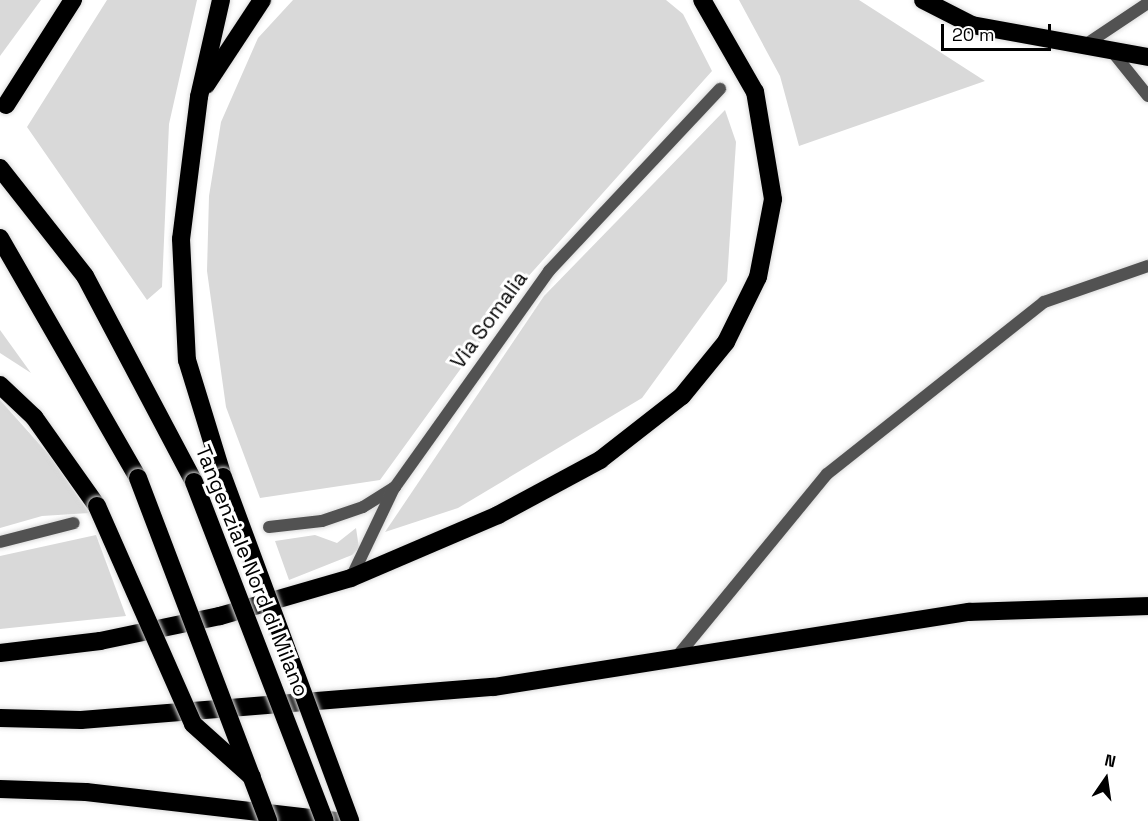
<!DOCTYPE html>
<html>
<head>
<meta charset="utf-8">
<style>
	body { margin:0 }
	#map { position:relative; width:1148px; height:821px; overflow:hidden; background:#fff; font-family:"Space Grotesk",sans-serif }
	div>[style] { position:absolute }
	.green>* { inset:0; background:#d9d9d9 }
	.roads { filter:drop-shadow(0 0 2px #dbdbdb) drop-shadow(0 0 2px #dbdbdb) }
	.lane>* { height:12px; margin:-6px; padding:0 6px; transform-origin:6px; border-radius:6px; background:#525252 }
	.highway>* { height:18px; margin:-9px; padding:0 9px; transform-origin:9px; border-radius:9px; background:#000 }
	.bridges { filter:drop-shadow(0 0 2px #dbdbdb) drop-shadow(0 0 2px #dbdbdb) }
	.highway-bridge>* { height:18px; margin:-9px; padding:0 9px; transform-origin:9px; border-radius:9px; background:#000 }
	span { translate:-50% -50%; white-space:nowrap; text-align:center; line-height:1.15; -webkit-text-stroke:6px #fff; paint-order:stroke }
	.street-label { font-size:21px; color:#000 }
	.north { position:absolute; left:1076px; top:749px; width:60px; height:60px; -webkit-text-stroke:4px #fff; paint-order:stroke; rotate:13deg; font-size:16px; font-weight:700; line-height:24px; text-align:center; color:#000 }
	.north::after { content:''; display:block; margin:auto; width:21px; height:27px; background:#000; clip-path:polygon(50% 0,100% 100%,50% 72%,0 100%) }
	.scale { position:absolute; left:941px; top:24px; width:110px; height:27px; box-sizing:border-box; border:3px solid #000; border-top:0; padding-left:8px; font-size:18px; line-height:21px; white-space:nowrap; color:#000; -webkit-text-stroke:4px #fff; paint-order:stroke }
</style>
</head>
<body>
<div id="map">
	<div class="green">
		<div style="clip-path:polygon(0 0,41px 0,0 56px)"></div>
		<div style="clip-path:polygon(107px 0,197px 0,169px 124px,162px 287px,147px 300px,27px 127px)"></div>
		<div style="clip-path:polygon(293px 0,666px 0,683px 14px,712px 71px,525px 280px,380px 480px,260px 498px,226px 407px,207px 271px,209px 196px,221px 122px,258px 38px)"></div>
		<div style="clip-path:polygon(739px 0,859px 0,985px 81px,799px 146px,780px 76px)"></div>
		<div style="clip-path:polygon(725px 110px,736px 142px,727px 281px,642px 398px,458px 508px,385px 532px,544px 296px)"></div>
		<div style="clip-path:polygon(0 330px,31px 373px,0 353px)"></div>
		<div style="clip-path:polygon(0 400px,49px 455px,89px 513px,42px 516px,0 528px)"></div>
		<div style="clip-path:polygon(356px 528px,359px 548px,352px 555px,289px 580px,275px 541px,315px 535px,337px 543px)"></div>
		<div style="clip-path:polygon(96px 535px,126px 616px,0 629px,0 556px)"></div>
	</div>
	<div class="roads">
		<div class="lane">
			<div style="left:1085px;top:45px;width:76px;rotate:-33.7deg"></div>
			<div style="left:1111px;top:50px;width:59px;rotate:51.2deg"></div>
			<div style="left:269px;top:527px;width:53px;rotate:-6.5deg"></div>
			<div style="left:322px;top:521px;width:43px;rotate:-18.9deg"></div>
			<div style="left:363px;top:507px;width:38px;rotate:-32deg"></div>
			<div style="left:395px;top:487px;width:265px;rotate:-54.5deg"></div>
			<div style="left:549px;top:271px;width:250px;rotate:-46.8deg"></div>
			<div style="left:0;top:542px;width:76px;rotate:-14.4deg"></div>
			<div style="left:351px;top:578px;width:100px;rotate:-64.5deg"></div>
			<div style="left:675px;top:659px;width:239px;rotate:-50.6deg"></div>
			<div style="left:827px;top:474px;width:277px;rotate:-38.4deg"></div>
			<div style="left:1044px;top:302px;width:110px;rotate:-19.1deg"></div>
		</div>
		<div class="highway">
			<div style="left:221px;top:0;width:99px;rotate:102.8deg"></div>
			<div style="left:199px;top:97px;width:143px;rotate:97.2deg"></div>
			<div style="left:181px;top:239px;width:121px;rotate:87.2deg"></div>
			<div style="left:187px;top:360px;width:122px;rotate:72.9deg"></div>
			<div style="left:923px;top:0;width:55px;rotate:27deg"></div>
			<div style="left:972px;top:25px;width:179px;rotate:10.3deg"></div>
			<div style="left:206px;top:85px;width:102px;rotate:-56.6deg"></div>
			<div style="left:6px;top:105px;width:125px;rotate:-57.5deg"></div>
			<div style="left:0;top:168px;width:137px;rotate:51.8deg"></div>
			<div style="left:85px;top:276px;width:233px;rotate:62.1deg"></div>
			<div style="left:0;top:238px;width:277px;rotate:60.1deg"></div>
			<div style="left:0;top:385px;width:47px;rotate:43.3deg"></div>
			<div style="left:34px;top:417px;width:109px;rotate:54.7deg"></div>
			<div style="left:0;top:653px;width:101px;rotate:-6.8deg"></div>
			<div style="left:100px;top:641px;width:123px;rotate:-11.8deg"></div>
			<div style="left:220px;top:616px;width:136px;rotate:-16.2deg"></div>
			<div style="left:351px;top:578px;width:160px;rotate:-23.2deg"></div>
			<div style="left:498px;top:515px;width:116px;rotate:-28.3deg"></div>
			<div style="left:600px;top:460px;width:104px;rotate:-38deg"></div>
			<div style="left:682px;top:396px;width:70px;rotate:-50.8deg"></div>
			<div style="left:726px;top:342px;width:72px;rotate:-63.8deg"></div>
			<div style="left:758px;top:277px;width:79px;rotate:-79.1deg"></div>
			<div style="left:773px;top:199px;width:109px;rotate:-99.5deg"></div>
			<div style="left:755px;top:92px;width:106px;rotate:-119.9deg"></div>
			<div style="left:0;top:718px;width:81px;rotate:1.4deg"></div>
			<div style="left:81px;top:720px;width:414px;rotate:-4.6deg"></div>
			<div style="left:494px;top:687px;width:481px;rotate:-9deg"></div>
			<div style="left:969px;top:612px;width:179px;rotate:-1.9deg"></div>
			<div style="left:0;top:789px;width:86px;rotate:2deg"></div>
			<div style="left:86px;top:792px;width:252px;rotate:6.6deg"></div>
		</div>
	</div>
	<div class="bridges">
		<div class="highway-bridge">
			<div style="left:223px;top:477px;width:367px;rotate:69.7deg"></div>
			<div style="left:138px;top:478px;width:367px;rotate:69.2deg"></div>
			<div style="left:194px;top:482px;width:363px;rotate:68.9deg"></div>
			<div style="left:97px;top:506px;width:238px;rotate:66.2deg"></div>
			<div style="left:193px;top:724px;width:79px;rotate:41.9deg"></div>
		</div>
	</div>
	<div class="street-label">
		<span style="left:489px;top:320px;rotate:-54deg">Via Somalia</span>
		<span style="left:252px;top:571px;rotate:68deg">Tangenziale Nord di Milano</span>
	</div>
	<div class="north">N</div>
	<div class="scale">20 m</div>
</div>
</body>
</html>
